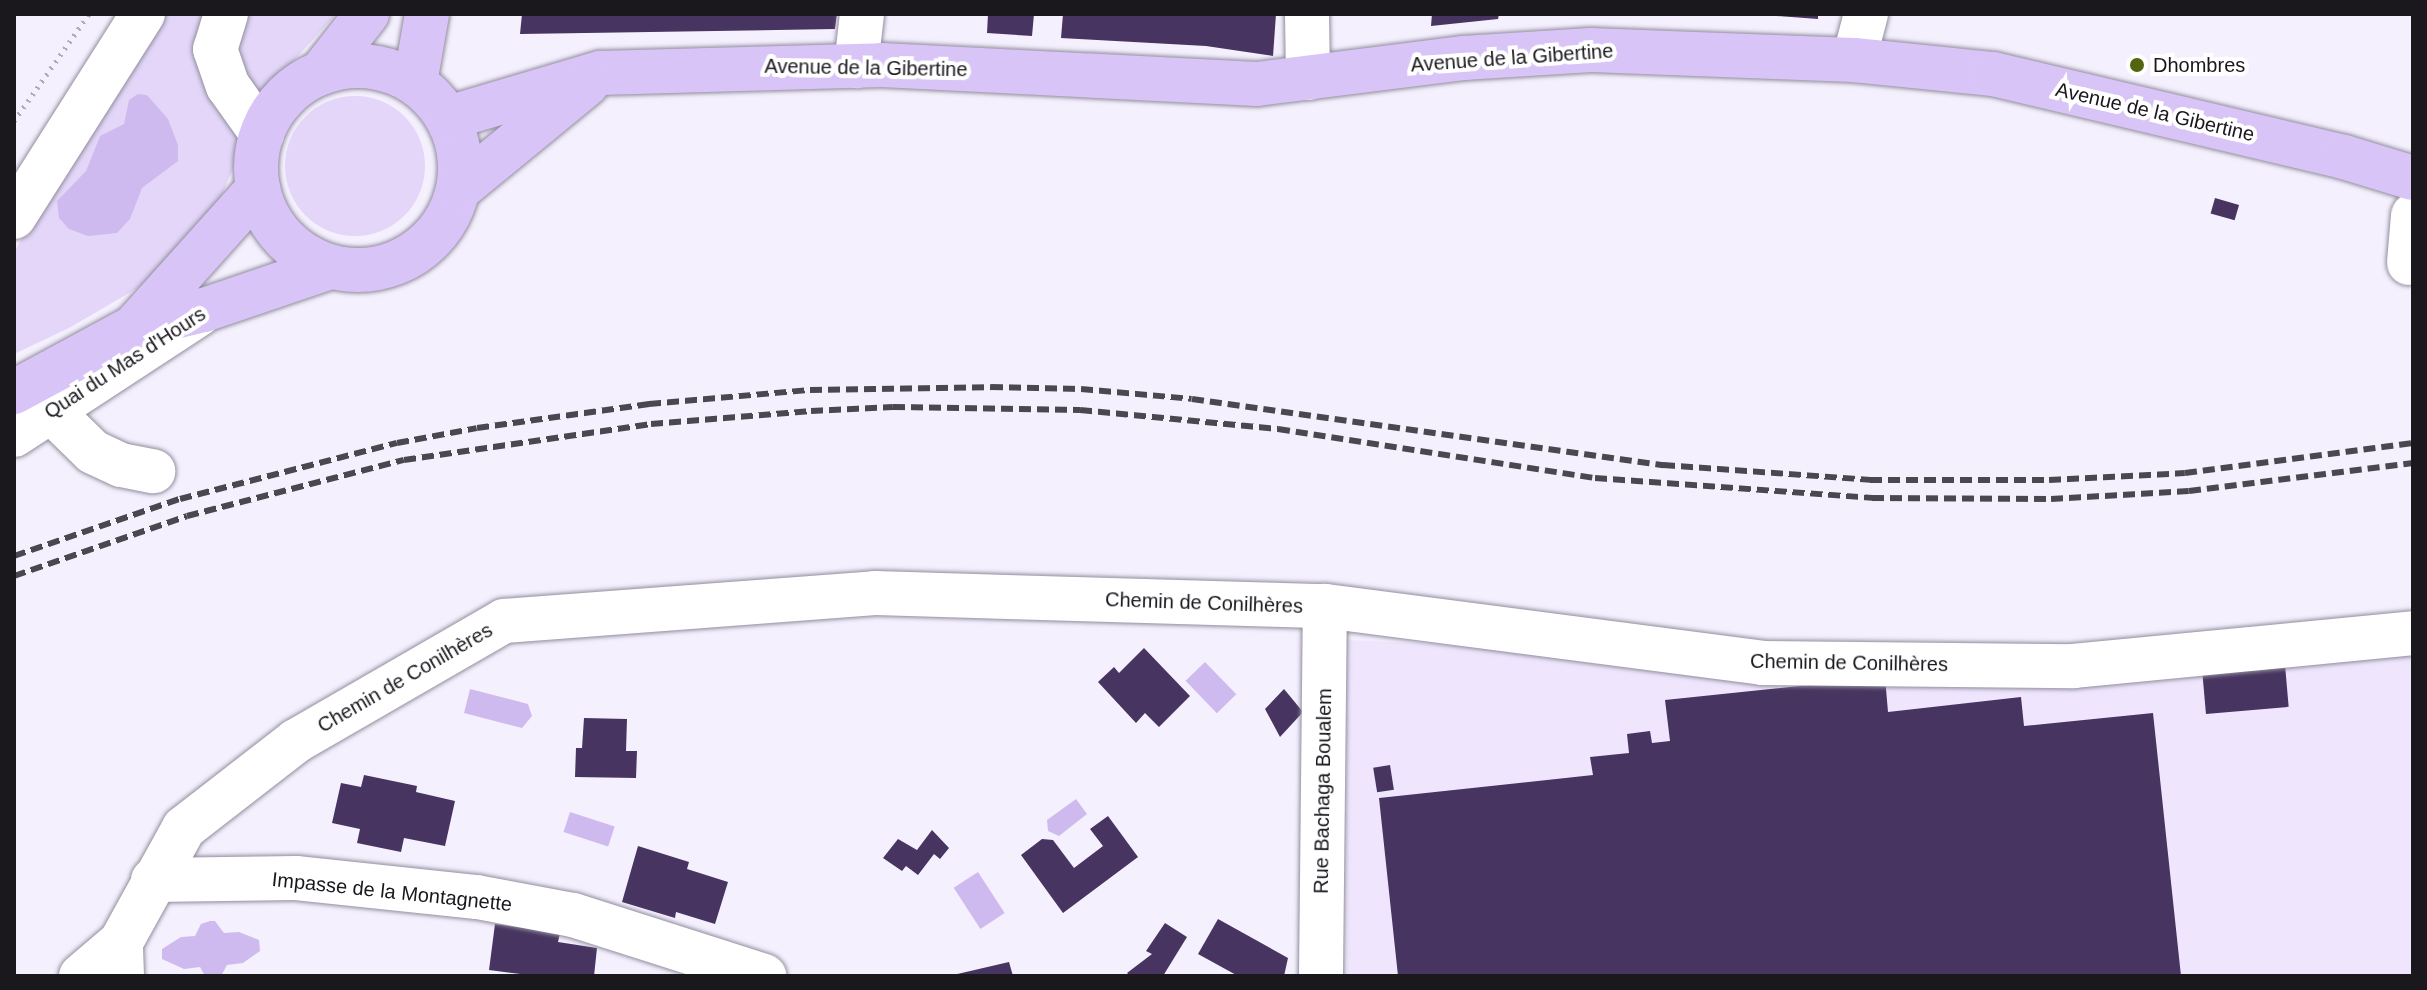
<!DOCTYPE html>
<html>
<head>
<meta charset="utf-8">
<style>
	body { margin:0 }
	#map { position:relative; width:2427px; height:990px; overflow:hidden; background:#f5f0fe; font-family:Helvetica,sans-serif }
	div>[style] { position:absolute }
	.built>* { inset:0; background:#efe6fe }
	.green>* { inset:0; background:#e3d6f9 }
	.round { border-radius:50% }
	.water>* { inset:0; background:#cfbaef; transform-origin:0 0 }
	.building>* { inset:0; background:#473460; transform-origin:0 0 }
	.path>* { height:5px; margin-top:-2.5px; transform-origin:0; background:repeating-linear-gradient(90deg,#afabb6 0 2px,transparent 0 8px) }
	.roads { filter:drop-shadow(0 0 2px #928d9d) drop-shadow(0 0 2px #928d9d) }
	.minor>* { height:44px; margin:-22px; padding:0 22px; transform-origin:22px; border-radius:22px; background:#fff }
	.major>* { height:44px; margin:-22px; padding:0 22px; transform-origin:22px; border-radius:22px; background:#d9c4f8 }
	.major>.ring { margin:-22px; padding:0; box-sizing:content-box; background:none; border:44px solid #d9c4f8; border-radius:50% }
	.rail>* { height:6px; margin-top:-3px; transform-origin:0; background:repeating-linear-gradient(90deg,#4a474e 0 12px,transparent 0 18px) }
	.dots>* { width:22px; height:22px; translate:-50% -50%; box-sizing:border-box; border:4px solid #fff; border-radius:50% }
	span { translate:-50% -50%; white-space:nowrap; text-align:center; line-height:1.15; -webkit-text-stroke:8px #fff; paint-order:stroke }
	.street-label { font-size:20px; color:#1a171d }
	.poi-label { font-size:20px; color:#1a171d }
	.left { translate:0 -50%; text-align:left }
	.frame { position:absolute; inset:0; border:16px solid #1a171d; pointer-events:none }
</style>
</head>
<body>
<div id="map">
	<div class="built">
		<div style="clip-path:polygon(1347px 640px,1524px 648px,2413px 648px,2413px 976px,1347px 976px)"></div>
	</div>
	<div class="green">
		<div style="clip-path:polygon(160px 14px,336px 14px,250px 109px,238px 157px,220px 199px,171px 262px,136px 289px,69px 328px,14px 354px,14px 252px,93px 118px)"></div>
		<div class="round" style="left:285px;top:96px;width:140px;height:140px"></div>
	</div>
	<div class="water">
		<div style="clip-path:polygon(138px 94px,147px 95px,168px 119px,178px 145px,178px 161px,142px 188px,130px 219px,117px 233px,88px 236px,69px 229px,59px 218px,57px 201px,86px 171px,100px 136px,124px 124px,129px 100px)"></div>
		<div style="left:1205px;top:662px;width:45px;height:27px;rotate:46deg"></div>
		<div style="clip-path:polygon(470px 689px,528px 704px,532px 716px,522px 728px,464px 713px)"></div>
		<div style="clip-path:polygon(1076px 799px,1087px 814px,1059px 836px,1048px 831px,1047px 820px)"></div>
		<div style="left:570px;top:812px;width:47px;height:21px;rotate:18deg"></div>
		<div style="left:978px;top:872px;width:49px;height:29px;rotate:57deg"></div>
		<div style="clip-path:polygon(210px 921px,215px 921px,224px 933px,239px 932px,259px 940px,260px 951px,243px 963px,227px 965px,221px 976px,205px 976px,200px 967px,184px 969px,162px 959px,162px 949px,181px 937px,195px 936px,201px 924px)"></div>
	</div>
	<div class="building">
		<div style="clip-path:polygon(522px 14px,837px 14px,835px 29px,520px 34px)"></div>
		<div style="clip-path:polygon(988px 14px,1034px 14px,1032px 36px,987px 33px)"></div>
		<div style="clip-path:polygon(1063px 14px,1276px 14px,1273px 56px,1206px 46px,1061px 38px)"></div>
		<div style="clip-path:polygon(1432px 14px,1499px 14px,1498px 19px,1431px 26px)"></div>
		<div style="clip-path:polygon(1749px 14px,1818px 14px,1818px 19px)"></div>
		<div style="left:2215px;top:198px;width:25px;height:16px;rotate:16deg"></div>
		<div style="clip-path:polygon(1144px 648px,1190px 696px,1159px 727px,1145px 713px,1136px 723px,1098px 682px,1114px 667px,1119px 673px)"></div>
		<div style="left:2285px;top:665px;width:42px;height:83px;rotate:85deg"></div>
		<div style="clip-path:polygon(1885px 677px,1888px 712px,2021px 697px,2024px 726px,2153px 713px,2181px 976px,1398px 976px,1379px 798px,1593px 775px,1590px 757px,1629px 753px,1627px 734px,1650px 731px,1652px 743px,1670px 741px,1665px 700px)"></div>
		<div style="clip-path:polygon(1284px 689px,1303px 712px,1280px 737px,1265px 709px)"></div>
		<div style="clip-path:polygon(584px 718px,627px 719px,626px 751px,637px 751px,636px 778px,575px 777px,576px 748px,582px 748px)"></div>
		<div style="left:1390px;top:765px;width:25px;height:17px;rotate:81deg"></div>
		<div style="clip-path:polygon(364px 775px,417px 786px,416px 792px,455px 801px,445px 846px,404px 838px,401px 852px,357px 843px,360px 829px,332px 823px,341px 783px,361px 787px)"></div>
		<div style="clip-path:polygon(1108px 816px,1138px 857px,1063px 913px,1021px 855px,1042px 839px,1053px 840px,1074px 868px,1103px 846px,1090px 829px)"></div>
		<div style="clip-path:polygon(932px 830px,949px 848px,940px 859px,934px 854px,918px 875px,906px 866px,902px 871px,883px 858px,898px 839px,917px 850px)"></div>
		<div style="clip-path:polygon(638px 846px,689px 862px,687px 869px,728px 882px,715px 924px,676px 912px,675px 918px,622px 902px)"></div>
		<div style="clip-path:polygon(1218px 919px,1288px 958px,1284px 976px,1238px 976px,1198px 954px)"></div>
		<div style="clip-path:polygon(1165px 923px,1187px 937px,1163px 976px,1130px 976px,1127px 973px,1152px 954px,1146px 951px)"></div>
		<div style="clip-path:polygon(495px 924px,560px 933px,558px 942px,597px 948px,594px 976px,537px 976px,489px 970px)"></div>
		<div style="clip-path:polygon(1009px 962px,1013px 976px,953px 976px,953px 975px)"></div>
	</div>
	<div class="path">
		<div style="left:14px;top:121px;width:131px;rotate:-55deg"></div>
	</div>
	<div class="roads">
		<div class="minor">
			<div style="left:226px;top:14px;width:37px;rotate:107deg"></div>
			<div style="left:215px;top:49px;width:39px;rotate:71deg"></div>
			<div style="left:228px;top:86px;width:59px;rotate:54.7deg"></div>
			<div style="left:1307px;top:14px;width:64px;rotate:89.1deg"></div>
			<div style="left:1854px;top:60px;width:48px;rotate:-75.4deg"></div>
			<div style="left:856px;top:66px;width:52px;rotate:-83.4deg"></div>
			<div style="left:14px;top:217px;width:241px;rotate:-57.6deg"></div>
			<div style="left:2409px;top:263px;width:48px;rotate:-85.2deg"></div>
			<div style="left:50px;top:410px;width:60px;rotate:44.3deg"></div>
			<div style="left:93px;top:452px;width:31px;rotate:25deg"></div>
			<div style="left:121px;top:465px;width:33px;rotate:11deg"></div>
			<div style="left:14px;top:435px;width:221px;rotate:-33.2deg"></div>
			<div style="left:153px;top:880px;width:143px;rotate:-0.8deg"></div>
			<div style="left:296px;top:878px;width:182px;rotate:6deg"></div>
			<div style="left:477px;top:897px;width:98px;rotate:10.6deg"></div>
			<div style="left:573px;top:915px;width:201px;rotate:17.7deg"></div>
			<div style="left:81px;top:976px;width:52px;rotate:-40.4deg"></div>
			<div style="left:122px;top:976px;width:34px;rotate:-92deg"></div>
			<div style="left:121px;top:942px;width:130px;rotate:-61.1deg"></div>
			<div style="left:184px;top:828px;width:142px;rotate:-37.8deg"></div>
			<div style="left:296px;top:741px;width:240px;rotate:-30deg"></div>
			<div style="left:504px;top:621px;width:372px;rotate:-4.3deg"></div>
			<div style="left:875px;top:593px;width:450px;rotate:1.7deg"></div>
			<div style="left:1325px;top:606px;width:441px;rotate:7.4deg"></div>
			<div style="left:1762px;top:663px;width:311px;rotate:0.6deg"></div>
			<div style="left:2073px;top:666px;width:342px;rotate:-5.5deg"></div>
			<div style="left:1321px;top:976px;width:370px;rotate:-89.4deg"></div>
		</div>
		<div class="major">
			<div class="ring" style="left:256px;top:66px;width:160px;height:160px"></div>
			<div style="left:321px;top:73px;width:75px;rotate:-52.1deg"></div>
			<div style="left:415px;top:83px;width:70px;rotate:-80.1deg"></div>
			<div style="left:448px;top:118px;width:159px;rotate:-16.5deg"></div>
			<div style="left:600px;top:73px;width:282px;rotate:-1.6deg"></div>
			<div style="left:882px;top:65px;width:375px;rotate:2.9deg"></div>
			<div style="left:1257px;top:84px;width:209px;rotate:-7.2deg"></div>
			<div style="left:1464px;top:58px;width:127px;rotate:-3.6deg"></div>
			<div style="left:1591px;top:50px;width:263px;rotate:2.2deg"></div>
			<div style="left:1854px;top:60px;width:140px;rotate:5.8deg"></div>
			<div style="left:1993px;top:74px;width:361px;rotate:13.3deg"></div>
			<div style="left:2344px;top:157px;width:72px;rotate:16.9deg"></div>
			<div style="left:459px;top:189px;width:166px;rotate:-39.4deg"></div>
			<div style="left:134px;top:327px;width:72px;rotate:-13.7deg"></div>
			<div style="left:204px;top:310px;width:133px;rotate:-18.8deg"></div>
			<div style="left:14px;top:392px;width:136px;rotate:-28.4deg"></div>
			<div style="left:134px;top:327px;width:186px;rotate:-48.1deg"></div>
		</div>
	</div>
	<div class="rail">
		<div style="left:14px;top:556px;width:176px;rotate:-19deg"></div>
		<div style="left:180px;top:499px;width:224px;rotate:-14.5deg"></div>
		<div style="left:397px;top:443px;width:81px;rotate:-10.6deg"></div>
		<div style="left:477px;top:428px;width:174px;rotate:-7.9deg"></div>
		<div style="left:649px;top:404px;width:162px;rotate:-5deg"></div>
		<div style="left:810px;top:390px;width:181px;rotate:-0.9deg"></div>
		<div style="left:991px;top:387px;width:90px;rotate:1.3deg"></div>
		<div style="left:1081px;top:389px;width:111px;rotate:5.1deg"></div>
		<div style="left:1192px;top:399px;width:476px;rotate:8deg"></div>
		<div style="left:1663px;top:465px;width:208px;rotate:4.1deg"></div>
		<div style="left:1870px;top:480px;width:179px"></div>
		<div style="left:2049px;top:480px;width:136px;rotate:-2.9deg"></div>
		<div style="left:2185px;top:473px;width:230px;rotate:-7.5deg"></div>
		<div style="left:14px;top:576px;width:183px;rotate:-19.1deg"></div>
		<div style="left:187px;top:516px;width:224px;rotate:-14.5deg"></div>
		<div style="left:404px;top:460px;width:250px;rotate:-8.3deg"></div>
		<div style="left:651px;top:424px;width:161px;rotate:-4.6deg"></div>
		<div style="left:811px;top:411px;width:82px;rotate:-2.8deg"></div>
		<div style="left:893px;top:407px;width:187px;rotate:0.9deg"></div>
		<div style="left:1080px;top:410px;width:199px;rotate:5.5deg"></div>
		<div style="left:1278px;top:429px;width:321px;rotate:8.8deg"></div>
		<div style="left:1595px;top:478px;width:278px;rotate:4.1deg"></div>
		<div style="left:1872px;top:498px;width:179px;rotate:0.3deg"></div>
		<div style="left:2051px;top:499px;width:138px;rotate:-3.3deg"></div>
		<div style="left:2189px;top:491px;width:226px;rotate:-7.1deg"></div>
	</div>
	<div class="dots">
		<div style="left:2137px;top:65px;background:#52650f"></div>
	</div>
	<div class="street-label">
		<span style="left:1512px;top:58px;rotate:-4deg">Avenue de la Gibertine</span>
		<span style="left:866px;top:68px;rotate:1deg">Avenue de la Gibertine</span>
		<span style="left:2155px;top:112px;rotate:13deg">Avenue de la Gibertine</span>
		<span style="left:125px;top:363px;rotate:-33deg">Quai du Mas d'Hours</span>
		<span style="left:1204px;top:603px;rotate:2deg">Chemin de Conilhères</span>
		<span style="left:1849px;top:663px;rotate:1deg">Chemin de Conilhères</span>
		<span style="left:405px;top:678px;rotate:-30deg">Chemin de Conilhères</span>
		<span style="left:1323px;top:791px;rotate:-89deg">Rue Bachaga Boualem</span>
		<span style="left:392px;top:892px;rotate:6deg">Impasse de la Montagnette</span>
	</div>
	<div class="poi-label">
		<span class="left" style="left:2153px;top:65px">Dhombres</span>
	</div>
	<div class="frame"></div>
</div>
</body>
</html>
